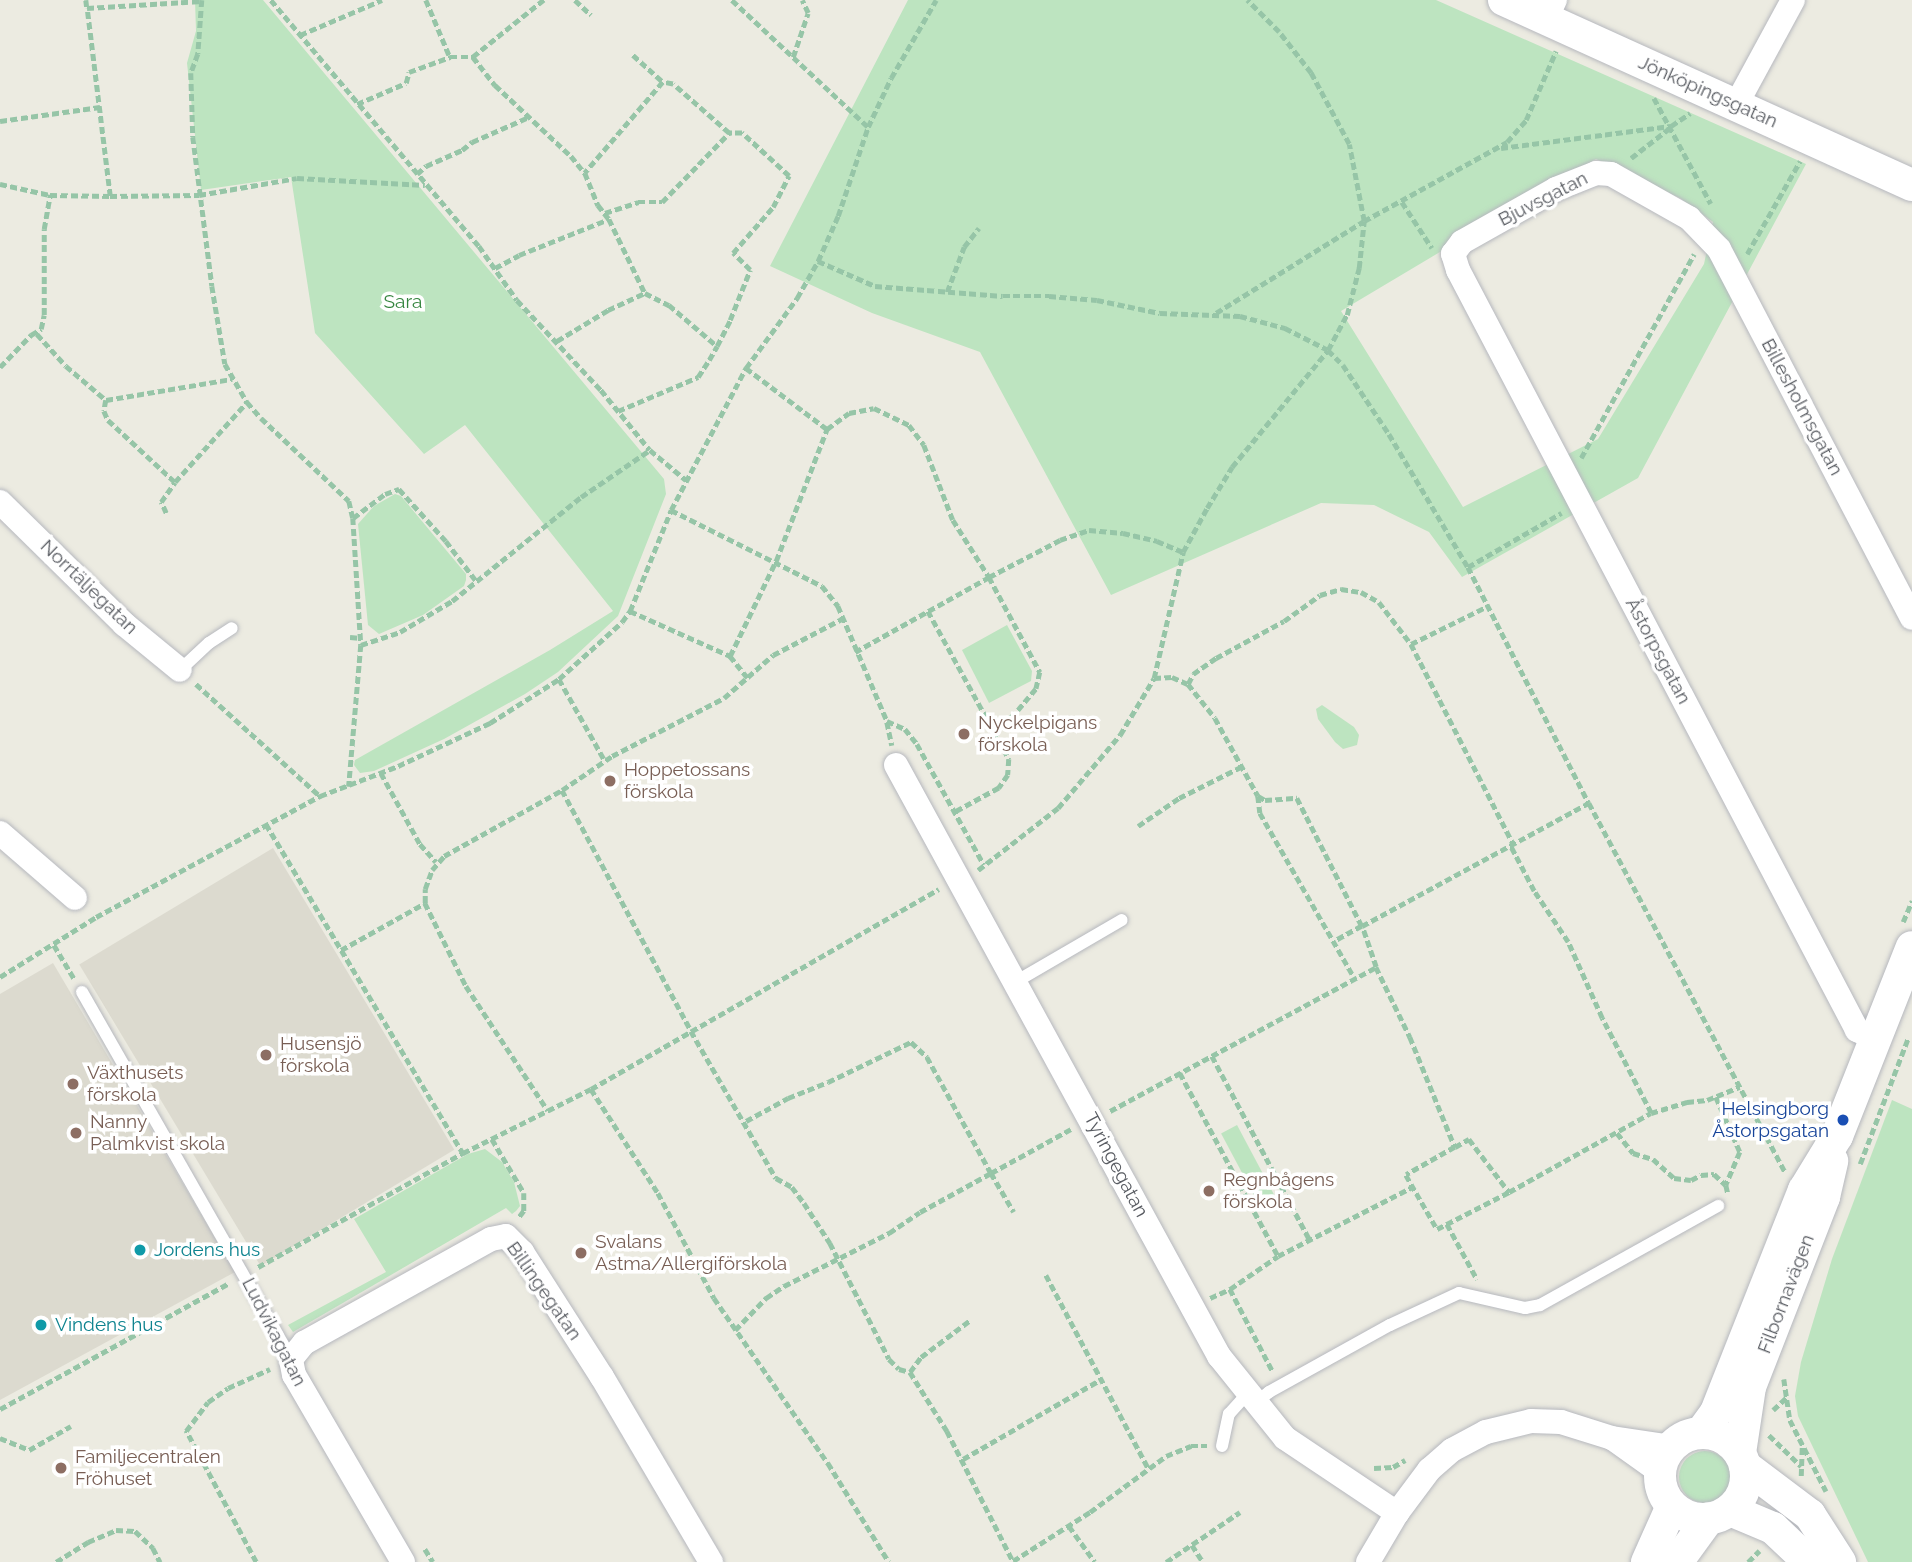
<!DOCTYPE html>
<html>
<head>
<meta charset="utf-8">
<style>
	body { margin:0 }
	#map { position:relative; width:1912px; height:1562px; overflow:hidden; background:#ecebe1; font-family:Raleway,sans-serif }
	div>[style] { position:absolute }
	.education>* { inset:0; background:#dcdacf; transform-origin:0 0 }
	.green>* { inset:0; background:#bde4c0; transform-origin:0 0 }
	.round { border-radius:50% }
	.path>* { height:4.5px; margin-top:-2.25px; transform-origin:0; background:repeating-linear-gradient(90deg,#96c5a7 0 7px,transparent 0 10.5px) }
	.roads { filter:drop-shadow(0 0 2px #b6b8be) drop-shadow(0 0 2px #b6b8be) }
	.service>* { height:12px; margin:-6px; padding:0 6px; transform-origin:6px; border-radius:6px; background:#fff }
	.minor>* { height:24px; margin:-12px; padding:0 12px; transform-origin:12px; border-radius:12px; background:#fff }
	.tertiary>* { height:32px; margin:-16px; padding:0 16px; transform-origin:16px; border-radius:16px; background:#fff }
	.tertiary>.ring { margin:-16px; padding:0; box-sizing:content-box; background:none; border:32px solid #fff; border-radius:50% }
	.dots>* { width:19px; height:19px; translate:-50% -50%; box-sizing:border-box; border:4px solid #fff; border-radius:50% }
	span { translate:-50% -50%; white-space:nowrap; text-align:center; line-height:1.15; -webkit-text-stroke:7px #fff; paint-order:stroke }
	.street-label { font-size:19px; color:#595c62 }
	.park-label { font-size:19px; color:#35853f }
	.education-label { font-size:19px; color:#785e54 }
	.left { translate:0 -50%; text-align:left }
	.transit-label { font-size:19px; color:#164399 }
	.right { translate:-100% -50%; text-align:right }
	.culture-label { font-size:19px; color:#0d838f }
</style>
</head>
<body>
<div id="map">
	<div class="education">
		<div style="left:273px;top:848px;width:352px;height:226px;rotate:59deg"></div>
		<div style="clip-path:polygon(53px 963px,235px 1272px,0 1400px,0 994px)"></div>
	</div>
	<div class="green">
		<div style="clip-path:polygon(195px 0,263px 0,664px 479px,666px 494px,618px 616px,558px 672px,525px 694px,444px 739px,374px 771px,360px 773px,354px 765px,355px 760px,550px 650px,613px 611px,465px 425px,424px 454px,315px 333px,291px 177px,201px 190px,187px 63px,196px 31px)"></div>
		<div style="clip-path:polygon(evenodd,908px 0,1436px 0,1806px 164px,1638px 478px,1462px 577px,1429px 532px,1374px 505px,1321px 503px,1111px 595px,980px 352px,872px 313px,770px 266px,908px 0,1596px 159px,1680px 198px,1713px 222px,1704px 264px,1598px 439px,1463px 507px,1341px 311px,1596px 159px)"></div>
		<div style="clip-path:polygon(395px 494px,401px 496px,466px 574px,466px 580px,464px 586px,423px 615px,379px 634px,368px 625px,358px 524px,374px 506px)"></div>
		<div style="clip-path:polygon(1007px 625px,1032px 671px,1031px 681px,989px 703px,962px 650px)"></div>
		<div style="clip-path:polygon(1322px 705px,1354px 727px,1359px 735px,1357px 745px,1343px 749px,1335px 742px,1318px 719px,1316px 709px)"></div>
		<div style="clip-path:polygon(1892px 1100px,1912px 1109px,1912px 1562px,1868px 1562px,1798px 1416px,1795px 1396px,1801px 1362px,1832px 1259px)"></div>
		<div style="left:1237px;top:1125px;width:84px;height:18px;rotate:62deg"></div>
		<div style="clip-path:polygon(485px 1149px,502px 1162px,514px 1182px,520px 1206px,516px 1211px,512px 1214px,506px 1208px,293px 1332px,288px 1325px,386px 1272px,354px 1219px,468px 1154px)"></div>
		<div class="round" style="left:1679px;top:1451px;width:52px;height:52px"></div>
	</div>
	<div class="path">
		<div style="left:86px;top:0;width:8px;rotate:83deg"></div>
		<div style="left:202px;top:0;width:54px;rotate:94.2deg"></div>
		<div style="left:198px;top:54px;width:20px;rotate:110deg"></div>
		<div style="left:191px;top:73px;width:64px;rotate:88.2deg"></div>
		<div style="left:193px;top:137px;width:150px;rotate:82.7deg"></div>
		<div style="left:212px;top:286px;width:79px;rotate:80.5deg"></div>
		<div style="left:225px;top:364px;width:44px;rotate:59.9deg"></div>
		<div style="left:247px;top:402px;width:21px;rotate:49deg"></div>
		<div style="left:261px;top:418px;width:121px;rotate:43.3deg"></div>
		<div style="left:349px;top:501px;width:17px;rotate:77deg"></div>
		<div style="left:353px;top:518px;width:127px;rotate:86.4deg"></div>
		<div style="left:361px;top:645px;width:142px;rotate:94.9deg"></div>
		<div style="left:271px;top:0;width:322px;rotate:49.8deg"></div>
		<div style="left:479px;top:246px;width:66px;rotate:54.9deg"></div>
		<div style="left:517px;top:300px;width:123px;rotate:47deg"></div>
		<div style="left:601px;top:390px;width:77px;rotate:50.8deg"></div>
		<div style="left:650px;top:450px;width:47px;rotate:39.8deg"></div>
		<div style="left:426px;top:0;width:62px;rotate:67.2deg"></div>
		<div style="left:450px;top:57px;width:23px"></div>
		<div style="left:544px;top:0;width:91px;rotate:141.2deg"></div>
		<div style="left:473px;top:57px;width:36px;rotate:52deg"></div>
		<div style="left:495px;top:85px;width:104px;rotate:43.1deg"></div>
		<div style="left:571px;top:156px;width:22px;rotate:51deg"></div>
		<div style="left:575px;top:0;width:22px;rotate:43deg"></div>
		<div style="left:732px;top:0;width:186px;rotate:43deg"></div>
		<div style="left:300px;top:35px;width:89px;rotate:-23.1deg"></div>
		<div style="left:633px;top:55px;width:40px;rotate:42deg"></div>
		<div style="left:793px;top:57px;width:46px;rotate:-71.2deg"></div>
		<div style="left:808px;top:13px;width:14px;rotate:-115deg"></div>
		<div style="left:1654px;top:98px;width:120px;rotate:61.7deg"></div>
		<div style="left:357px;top:104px;width:53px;rotate:-23.2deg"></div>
		<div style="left:406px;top:83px;width:11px;rotate:-75deg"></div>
		<div style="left:409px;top:72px;width:44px;rotate:-20.1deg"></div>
		<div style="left:0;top:121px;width:101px;rotate:-8deg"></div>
		<div style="left:1501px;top:148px;width:171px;rotate:-7.4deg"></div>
		<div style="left:1671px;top:126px;width:23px;rotate:-34deg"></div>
		<div style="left:1631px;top:158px;width:51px;rotate:-37.8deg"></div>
		<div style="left:417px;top:174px;width:12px;rotate:-42deg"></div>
		<div style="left:426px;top:166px;width:39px;rotate:-24deg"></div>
		<div style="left:462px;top:150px;width:13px;rotate:-39deg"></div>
		<div style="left:472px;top:142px;width:62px;rotate:-23.7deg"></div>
		<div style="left:0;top:184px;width:51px;rotate:12.4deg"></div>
		<div style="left:50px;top:195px;width:60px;rotate:1deg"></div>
		<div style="left:110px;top:196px;width:89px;rotate:-0.6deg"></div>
		<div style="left:199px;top:195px;width:99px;rotate:-9.8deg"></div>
		<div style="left:297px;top:178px;width:128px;rotate:3.1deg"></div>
		<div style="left:110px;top:196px;width:189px;rotate:-97deg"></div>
		<div style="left:87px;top:8px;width:115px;rotate:-3.5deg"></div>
		<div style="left:1402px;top:202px;width:55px;rotate:56.9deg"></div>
		<div style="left:605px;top:213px;width:35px;rotate:-18deg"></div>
		<div style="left:638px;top:202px;width:24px"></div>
		<div style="left:662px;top:202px;width:96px;rotate:-45.8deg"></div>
		<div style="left:1747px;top:254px;width:107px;rotate:-60.3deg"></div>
		<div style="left:818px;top:261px;width:62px;rotate:23.7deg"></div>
		<div style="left:875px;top:286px;width:128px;rotate:4.5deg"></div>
		<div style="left:1003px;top:296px;width:46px"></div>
		<div style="left:1049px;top:296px;width:48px;rotate:4.8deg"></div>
		<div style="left:1097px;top:300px;width:64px;rotate:11.7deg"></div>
		<div style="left:1160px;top:313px;width:80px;rotate:2.1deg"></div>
		<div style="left:1240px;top:316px;width:47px;rotate:14.9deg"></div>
		<div style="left:1285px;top:328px;width:48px;rotate:27.1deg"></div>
		<div style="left:1328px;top:350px;width:21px;rotate:45deg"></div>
		<div style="left:1343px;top:365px;width:83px;rotate:56.3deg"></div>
		<div style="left:1389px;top:434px;width:155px;rotate:59.3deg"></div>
		<div style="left:1468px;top:567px;width:265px;rotate:62.9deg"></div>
		<div style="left:1589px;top:803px;width:417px;rotate:62deg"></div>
		<div style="left:495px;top:268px;width:27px;rotate:-28deg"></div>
		<div style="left:519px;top:255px;width:97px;rotate:-21.8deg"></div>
		<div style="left:947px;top:292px;width:48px;rotate:-69.3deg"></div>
		<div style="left:964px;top:247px;width:24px;rotate:-52deg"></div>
		<div style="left:1216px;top:313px;width:174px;rotate:-31.9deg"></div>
		<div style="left:1364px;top:221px;width:163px;rotate:-28.9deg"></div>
		<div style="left:1507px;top:142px;width:29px;rotate:-49deg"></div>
		<div style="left:1526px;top:120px;width:75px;rotate:-66.5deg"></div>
		<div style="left:37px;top:334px;width:43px;rotate:47.8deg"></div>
		<div style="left:66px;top:366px;width:52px;rotate:40.4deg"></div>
		<div style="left:106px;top:400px;width:128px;rotate:-9.5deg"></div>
		<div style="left:557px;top:341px;width:60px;rotate:-31.3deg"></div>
		<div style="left:608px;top:310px;width:41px;rotate:-24.7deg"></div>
		<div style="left:0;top:367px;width:45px;rotate:-45.9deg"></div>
		<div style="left:31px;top:335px;width:12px;rotate:-31deg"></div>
		<div style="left:41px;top:329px;width:14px;rotate:-78deg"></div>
		<div style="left:44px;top:315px;width:86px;rotate:-90deg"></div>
		<div style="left:44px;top:229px;width:35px;rotate:-80deg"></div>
		<div style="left:746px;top:368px;width:101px;rotate:37deg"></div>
		<div style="left:106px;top:400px;width:11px;rotate:100deg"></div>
		<div style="left:104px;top:411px;width:10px;rotate:66deg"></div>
		<div style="left:108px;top:420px;width:91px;rotate:42.8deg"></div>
		<div style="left:175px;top:482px;width:108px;rotate:-48deg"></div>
		<div style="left:618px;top:411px;width:87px;rotate:-23deg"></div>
		<div style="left:698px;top:377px;width:20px;rotate:-57deg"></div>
		<div style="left:709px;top:360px;width:16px;rotate:-60deg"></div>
		<div style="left:717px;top:346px;width:29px;rotate:-63deg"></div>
		<div style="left:730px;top:320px;width:54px;rotate:-68.2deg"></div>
		<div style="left:750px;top:270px;width:24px;rotate:-135deg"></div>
		<div style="left:733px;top:253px;width:61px;rotate:-49deg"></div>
		<div style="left:773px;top:207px;width:35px;rotate:-63deg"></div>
		<div style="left:789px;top:176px;width:64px;rotate:-137.5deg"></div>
		<div style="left:742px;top:133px;width:13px;rotate:180deg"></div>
		<div style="left:729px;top:133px;width:74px;rotate:-138.8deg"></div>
		<div style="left:673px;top:84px;width:10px;rotate:-169deg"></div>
		<div style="left:663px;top:82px;width:120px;rotate:130.6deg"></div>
		<div style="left:585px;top:173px;width:35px;rotate:68deg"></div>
		<div style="left:598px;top:205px;width:18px;rotate:52deg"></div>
		<div style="left:609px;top:219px;width:82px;rotate:64.1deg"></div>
		<div style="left:645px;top:293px;width:27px;rotate:27deg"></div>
		<div style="left:669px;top:305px;width:63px;rotate:40.5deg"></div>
		<div style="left:1581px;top:458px;width:233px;rotate:-61deg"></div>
		<div style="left:671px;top:510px;width:169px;rotate:26.7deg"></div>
		<div style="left:822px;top:586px;width:26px;rotate:51deg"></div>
		<div style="left:838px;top:606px;width:125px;rotate:66.9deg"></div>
		<div style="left:887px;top:721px;width:20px;rotate:24deg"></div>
		<div style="left:905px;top:729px;width:19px;rotate:51deg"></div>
		<div style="left:917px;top:744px;width:138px;rotate:61deg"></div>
		<div style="left:166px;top:513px;width:12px;rotate:-114deg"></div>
		<div style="left:161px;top:502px;width:24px;rotate:-55deg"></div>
		<div style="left:353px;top:518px;width:40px;rotate:-37deg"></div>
		<div style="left:385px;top:494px;width:15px;rotate:-20deg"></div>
		<div style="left:399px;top:489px;width:70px;rotate:47.9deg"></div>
		<div style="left:446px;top:541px;width:51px;rotate:52.9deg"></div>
		<div style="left:1468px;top:567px;width:108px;rotate:-30.1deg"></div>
		<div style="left:630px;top:611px;width:110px;rotate:24.2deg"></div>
		<div style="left:730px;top:656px;width:28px;rotate:51deg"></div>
		<div style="left:928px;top:611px;width:169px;rotate:61.3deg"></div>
		<div style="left:1009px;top:759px;width:16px;rotate:94deg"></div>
		<div style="left:1008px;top:775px;width:16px;rotate:125deg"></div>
		<div style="left:999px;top:788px;width:50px;rotate:151.4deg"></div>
		<div style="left:350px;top:637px;width:11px;rotate:5deg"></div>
		<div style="left:1411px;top:644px;width:86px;rotate:-26.3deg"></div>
		<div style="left:361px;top:645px;width:41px;rotate:-18.4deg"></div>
		<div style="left:400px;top:632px;width:61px;rotate:-30.8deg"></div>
		<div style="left:452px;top:601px;width:166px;rotate:-38.9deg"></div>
		<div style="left:581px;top:497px;width:83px;rotate:-34.3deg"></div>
		<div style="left:855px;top:652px;width:154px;rotate:-29.2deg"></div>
		<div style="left:989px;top:577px;width:80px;rotate:-27.5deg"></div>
		<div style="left:1060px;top:540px;width:31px;rotate:-19deg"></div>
		<div style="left:1089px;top:530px;width:34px;rotate:5deg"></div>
		<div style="left:1123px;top:533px;width:35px;rotate:13deg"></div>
		<div style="left:1157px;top:541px;width:28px;rotate:23deg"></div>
		<div style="left:730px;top:656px;width:106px;rotate:-64.2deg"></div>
		<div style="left:776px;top:561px;width:142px;rotate:-68.9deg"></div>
		<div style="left:827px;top:429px;width:27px;rotate:-36deg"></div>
		<div style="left:849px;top:413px;width:25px;rotate:-11deg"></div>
		<div style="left:874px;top:408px;width:39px;rotate:26deg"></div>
		<div style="left:909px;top:425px;width:25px;rotate:53deg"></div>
		<div style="left:924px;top:445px;width:80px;rotate:68.9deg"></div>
		<div style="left:953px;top:520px;width:67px;rotate:57.7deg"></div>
		<div style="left:989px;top:577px;width:108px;rotate:61.8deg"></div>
		<div style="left:1040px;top:672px;width:17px;rotate:103deg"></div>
		<div style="left:1036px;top:689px;width:35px;rotate:130deg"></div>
		<div style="left:1013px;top:716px;width:23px;rotate:146deg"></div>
		<div style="left:1154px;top:678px;width:18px;rotate:-3deg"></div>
		<div style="left:1172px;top:677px;width:17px;rotate:24deg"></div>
		<div style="left:1188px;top:684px;width:43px;rotate:51.5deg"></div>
		<div style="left:1215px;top:718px;width:89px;rotate:61.1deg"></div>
		<div style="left:1258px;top:796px;width:8px;rotate:30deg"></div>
		<div style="left:1265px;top:800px;width:32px;rotate:-4deg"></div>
		<div style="left:1297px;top:798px;width:144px;rotate:63.1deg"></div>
		<div style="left:1362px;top:926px;width:31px;rotate:151deg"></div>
		<div style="left:559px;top:679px;width:94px;rotate:60.7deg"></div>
		<div style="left:196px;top:684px;width:167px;rotate:42.1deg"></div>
		<div style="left:1188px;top:684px;width:11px;rotate:-63deg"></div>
		<div style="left:1193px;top:674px;width:28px;rotate:-35deg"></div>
		<div style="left:1216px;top:658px;width:77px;rotate:-28.6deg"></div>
		<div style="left:1284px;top:621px;width:44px;rotate:-35.8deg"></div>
		<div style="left:1320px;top:595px;width:22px;rotate:-16deg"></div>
		<div style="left:1341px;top:589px;width:20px;rotate:9deg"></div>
		<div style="left:1361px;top:592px;width:21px;rotate:29deg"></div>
		<div style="left:1379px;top:602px;width:53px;rotate:52.7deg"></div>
		<div style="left:1411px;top:644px;width:224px;rotate:62.9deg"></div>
		<div style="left:887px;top:722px;width:24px;rotate:78deg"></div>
		<div style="left:381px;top:773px;width:81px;rotate:61.2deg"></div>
		<div style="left:420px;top:844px;width:24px;rotate:48deg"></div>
		<div style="left:562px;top:790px;width:273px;rotate:61.8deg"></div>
		<div style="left:691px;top:1031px;width:170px;rotate:60deg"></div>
		<div style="left:776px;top:1178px;width:18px;rotate:29deg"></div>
		<div style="left:792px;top:1187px;width:20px;rotate:53deg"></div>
		<div style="left:804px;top:1203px;width:48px;rotate:57deg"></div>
		<div style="left:830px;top:1243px;width:130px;rotate:63deg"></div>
		<div style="left:889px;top:1359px;width:14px;rotate:45deg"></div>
		<div style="left:899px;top:1369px;width:11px;rotate:15deg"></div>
		<div style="left:910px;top:1372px;width:70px;rotate:57.9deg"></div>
		<div style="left:947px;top:1431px;width:146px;rotate:63.1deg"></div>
		<div style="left:1258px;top:796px;width:17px;rotate:83deg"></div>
		<div style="left:1260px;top:813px;width:191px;rotate:60.2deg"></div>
		<div style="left:266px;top:824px;width:383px;rotate:59.1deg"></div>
		<div style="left:1138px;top:826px;width:50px;rotate:-34.3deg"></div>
		<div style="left:1179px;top:798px;width:69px;rotate:-26.6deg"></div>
		<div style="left:978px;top:870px;width:101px;rotate:-37.8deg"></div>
		<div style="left:1058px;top:808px;width:96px;rotate:-49.7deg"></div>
		<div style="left:1120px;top:735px;width:66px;rotate:-59.2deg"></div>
		<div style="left:1154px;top:678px;width:129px;rotate:-77deg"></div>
		<div style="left:1183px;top:552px;width:50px;rotate:-61.4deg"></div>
		<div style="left:1207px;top:508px;width:48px;rotate:-58.6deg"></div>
		<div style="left:1232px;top:467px;width:151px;rotate:-50.6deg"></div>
		<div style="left:1328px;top:350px;width:40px;rotate:-62deg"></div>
		<div style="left:1347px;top:315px;width:49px;rotate:-75.7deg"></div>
		<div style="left:1359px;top:268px;width:47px;rotate:-83.9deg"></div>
		<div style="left:1364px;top:221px;width:78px;rotate:-101deg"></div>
		<div style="left:1349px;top:144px;width:81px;rotate:-118.2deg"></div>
		<div style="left:1311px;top:73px;width:52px;rotate:-128deg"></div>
		<div style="left:1279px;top:32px;width:45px;rotate:-135deg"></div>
		<div style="left:425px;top:903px;width:93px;rotate:63.7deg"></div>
		<div style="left:466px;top:986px;width:149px;rotate:56.7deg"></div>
		<div style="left:1903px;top:922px;width:23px;rotate:-67deg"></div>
		<div style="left:54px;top:945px;width:41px;rotate:59deg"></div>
		<div style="left:341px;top:950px;width:96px;rotate:-29.2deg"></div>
		<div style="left:425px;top:903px;width:14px;rotate:-90deg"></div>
		<div style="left:425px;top:889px;width:20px;rotate:-70deg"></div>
		<div style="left:432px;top:870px;width:18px;rotate:-49deg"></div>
		<div style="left:444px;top:856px;width:135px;rotate:-29.2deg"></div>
		<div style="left:562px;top:790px;width:60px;rotate:-34.2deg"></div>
		<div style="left:612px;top:756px;width:126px;rotate:-27.4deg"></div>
		<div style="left:724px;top:698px;width:65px;rotate:-41.3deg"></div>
		<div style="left:773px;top:655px;width:78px;rotate:-27.6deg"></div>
		<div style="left:1376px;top:967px;width:78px;rotate:64.1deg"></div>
		<div style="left:1410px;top:1037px;width:119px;rotate:67.8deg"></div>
		<div style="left:1455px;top:1147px;width:16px;rotate:-30deg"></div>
		<div style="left:1469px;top:1139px;width:66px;rotate:53deg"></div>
		<div style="left:1509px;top:1192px;width:162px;rotate:-29.1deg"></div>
		<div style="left:1651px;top:1113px;width:107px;rotate:-117.3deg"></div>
		<div style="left:1602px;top:1018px;width:83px;rotate:-114.1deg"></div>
		<div style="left:1568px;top:942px;width:61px;rotate:-123.7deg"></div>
		<div style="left:1534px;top:891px;width:52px;rotate:-117.6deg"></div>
		<div style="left:0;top:977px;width:113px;rotate:-32deg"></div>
		<div style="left:96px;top:917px;width:255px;rotate:-28.4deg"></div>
		<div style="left:320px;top:796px;width:84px;rotate:-21deg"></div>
		<div style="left:398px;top:766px;width:102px;rotate:-25.1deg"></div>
		<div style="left:490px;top:723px;width:82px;rotate:-32.5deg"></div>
		<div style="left:559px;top:679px;width:85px;rotate:-42.1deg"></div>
		<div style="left:622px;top:622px;width:14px;rotate:-54deg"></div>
		<div style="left:630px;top:611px;width:109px;rotate:-67.9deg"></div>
		<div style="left:671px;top:510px;width:161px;rotate:-62.2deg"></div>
		<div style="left:746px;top:368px;width:87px;rotate:-53.9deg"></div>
		<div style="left:797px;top:298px;width:43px;rotate:-60.4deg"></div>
		<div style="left:818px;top:261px;width:49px;rotate:-66deg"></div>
		<div style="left:838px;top:216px;width:94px;rotate:-71.4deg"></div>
		<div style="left:868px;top:127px;width:54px;rotate:-64.9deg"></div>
		<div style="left:891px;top:78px;width:90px;rotate:-60deg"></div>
		<div style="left:1212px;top:1056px;width:208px;rotate:62deg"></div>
		<div style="left:1180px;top:1073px;width:208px;rotate:61.8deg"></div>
		<div style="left:591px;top:1089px;width:124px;rotate:57.2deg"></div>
		<div style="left:658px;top:1193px;width:119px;rotate:61.9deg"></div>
		<div style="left:714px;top:1298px;width:201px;rotate:55.4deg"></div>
		<div style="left:828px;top:1463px;width:116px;rotate:58.4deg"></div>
		<div style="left:1716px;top:1097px;width:60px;rotate:66.4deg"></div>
		<div style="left:1740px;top:1152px;width:36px;rotate:113deg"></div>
		<div style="left:1110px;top:1111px;width:302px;rotate:-28.4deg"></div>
		<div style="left:1376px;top:967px;width:43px;rotate:-108.9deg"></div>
		<div style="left:1362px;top:926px;width:258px;rotate:-28.5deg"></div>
		<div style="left:1651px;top:1113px;width:38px;rotate:-17deg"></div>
		<div style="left:1687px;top:1102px;width:20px;rotate:-6deg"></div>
		<div style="left:1707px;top:1100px;width:35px;rotate:-22deg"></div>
		<div style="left:746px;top:1121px;width:48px;rotate:-28.7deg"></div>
		<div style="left:788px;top:1098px;width:43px;rotate:-21.8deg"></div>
		<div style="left:828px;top:1082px;width:92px;rotate:-25.7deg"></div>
		<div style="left:911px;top:1042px;width:22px;rotate:43deg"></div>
		<div style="left:927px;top:1057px;width:132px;rotate:61.1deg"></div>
		<div style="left:991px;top:1173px;width:91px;rotate:-28.8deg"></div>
		<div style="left:1617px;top:1133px;width:26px;rotate:51deg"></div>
		<div style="left:1633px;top:1153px;width:21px;rotate:17deg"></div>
		<div style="left:1653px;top:1159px;width:28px;rotate:42deg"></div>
		<div style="left:1674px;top:1178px;width:17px;rotate:7deg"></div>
		<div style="left:1691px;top:1180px;width:11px;rotate:-27deg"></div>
		<div style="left:1701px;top:1175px;width:13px;rotate:-4deg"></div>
		<div style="left:1714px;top:1174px;width:16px;rotate:43deg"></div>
		<div style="left:1726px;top:1185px;width:9px;rotate:77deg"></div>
		<div style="left:492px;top:1139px;width:63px;rotate:59.3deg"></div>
		<div style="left:524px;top:1193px;width:18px;rotate:90deg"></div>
		<div style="left:524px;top:1211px;width:10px;rotate:127deg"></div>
		<div style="left:1455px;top:1147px;width:56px;rotate:150.3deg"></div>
		<div style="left:1406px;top:1175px;width:62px;rotate:60.1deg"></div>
		<div style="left:1437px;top:1229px;width:81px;rotate:-27.2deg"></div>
		<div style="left:1860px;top:1164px;width:135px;rotate:-69.1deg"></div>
		<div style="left:1447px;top:1224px;width:63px;rotate:61.4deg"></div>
		<div style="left:258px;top:1267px;width:235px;rotate:-29.1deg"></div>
		<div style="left:463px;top:1153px;width:143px;rotate:-26.6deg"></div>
		<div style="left:591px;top:1089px;width:401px;rotate:-29.9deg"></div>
		<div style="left:1046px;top:1275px;width:218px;rotate:62.1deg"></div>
		<div style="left:1230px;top:1289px;width:93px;rotate:62.6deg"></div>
		<div style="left:1210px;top:1298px;width:22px;rotate:-24deg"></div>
		<div style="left:1230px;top:1289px;width:58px;rotate:-34.5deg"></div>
		<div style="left:1278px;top:1256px;width:151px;rotate:-27.2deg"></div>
		<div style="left:735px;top:1330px;width:45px;rotate:-45.9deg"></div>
		<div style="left:766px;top:1298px;width:22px;rotate:-34deg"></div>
		<div style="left:784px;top:1286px;width:118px;rotate:-26.8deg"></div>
		<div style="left:889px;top:1233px;width:37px;rotate:-34deg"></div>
		<div style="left:920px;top:1212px;width:81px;rotate:-28.8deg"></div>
		<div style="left:991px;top:1173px;width:45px;rotate:59.5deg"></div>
		<div style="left:910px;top:1372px;width:19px;rotate:-54deg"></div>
		<div style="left:921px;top:1357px;width:60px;rotate:-36.9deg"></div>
		<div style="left:1784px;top:1379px;width:41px;rotate:81.7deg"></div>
		<div style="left:1790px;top:1420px;width:80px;rotate:63.1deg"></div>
		<div style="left:0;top:1409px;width:261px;rotate:-28.8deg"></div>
		<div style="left:1773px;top:1410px;width:18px;rotate:-43deg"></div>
		<div style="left:1769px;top:1435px;width:45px;rotate:44.1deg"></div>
		<div style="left:0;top:1438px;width:31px;rotate:22deg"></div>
		<div style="left:29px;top:1450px;width:48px;rotate:-29.7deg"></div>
		<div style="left:963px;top:1459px;width:158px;rotate:-30deg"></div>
		<div style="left:1374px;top:1468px;width:19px;rotate:-3deg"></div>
		<div style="left:1393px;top:1467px;width:14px;rotate:-30deg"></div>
		<div style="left:1801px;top:1476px;width:30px;rotate:-88deg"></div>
		<div style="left:1069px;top:1526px;width:44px;rotate:54.2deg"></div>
		<div style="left:1192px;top:1545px;width:20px;rotate:57deg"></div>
		<div style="left:425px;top:1549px;width:15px;rotate:58deg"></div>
		<div style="left:1013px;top:1561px;width:91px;rotate:-32.5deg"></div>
		<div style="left:1090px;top:1512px;width:94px;rotate:-36.4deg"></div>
		<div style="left:1166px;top:1456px;width:27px;rotate:-22deg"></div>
		<div style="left:1191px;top:1446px;width:16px"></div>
		<div style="left:56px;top:1562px;width:38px;rotate:-32deg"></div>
		<div style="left:88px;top:1542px;width:30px;rotate:-23deg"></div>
		<div style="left:116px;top:1530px;width:19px;rotate:3deg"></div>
		<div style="left:135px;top:1531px;width:25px;rotate:43deg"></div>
		<div style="left:153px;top:1548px;width:16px;rotate:63deg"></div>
		<div style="left:256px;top:1562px;width:149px;rotate:-118.1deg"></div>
		<div style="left:186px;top:1431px;width:36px;rotate:-53deg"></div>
		<div style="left:208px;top:1402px;width:24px;rotate:-35deg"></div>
		<div style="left:228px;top:1388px;width:46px;rotate:-24.3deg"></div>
		<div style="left:1166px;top:1562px;width:89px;rotate:-34deg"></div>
		<div style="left:1748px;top:1562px;width:16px;rotate:-45deg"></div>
	</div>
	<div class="roads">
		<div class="service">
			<div style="left:180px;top:670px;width:40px;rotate:-43deg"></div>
			<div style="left:209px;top:643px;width:27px;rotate:-33deg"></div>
			<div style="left:1017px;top:981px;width:121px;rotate:-30.2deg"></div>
			<div style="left:82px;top:992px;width:422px;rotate:60.3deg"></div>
			<div style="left:1255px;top:1403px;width:18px;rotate:-38deg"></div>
			<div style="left:1269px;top:1392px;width:138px;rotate:-29deg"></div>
			<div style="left:1390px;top:1325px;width:76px;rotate:-24.9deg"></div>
			<div style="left:1459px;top:1293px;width:68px;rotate:12.8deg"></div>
			<div style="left:1525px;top:1308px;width:15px;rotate:-11deg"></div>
			<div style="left:1540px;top:1305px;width:204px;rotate:-29.1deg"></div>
			<div style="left:1222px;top:1446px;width:33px;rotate:-78deg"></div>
			<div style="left:1229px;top:1414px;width:27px;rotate:-48deg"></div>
		</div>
		<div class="minor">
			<div style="left:1546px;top:19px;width:21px;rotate:-65deg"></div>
			<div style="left:1736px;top:105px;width:119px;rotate:-61.5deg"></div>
			<div style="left:0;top:502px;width:174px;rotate:44.5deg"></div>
			<div style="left:124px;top:624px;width:72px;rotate:39.4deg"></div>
			<div style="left:896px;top:765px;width:674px;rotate:61.34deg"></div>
			<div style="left:1219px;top:1356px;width:105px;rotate:51.2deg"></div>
			<div style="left:1285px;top:1438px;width:135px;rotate:33.8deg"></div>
			<div style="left:0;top:833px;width:99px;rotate:40.9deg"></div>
			<div style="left:1874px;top:1038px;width:19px;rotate:-155deg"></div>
			<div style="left:1857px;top:1030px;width:858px;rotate:-117.7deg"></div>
			<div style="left:1458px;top:270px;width:17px;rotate:-107deg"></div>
			<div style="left:1453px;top:254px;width:15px;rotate:-53deg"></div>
			<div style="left:1462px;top:242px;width:108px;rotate:-29.4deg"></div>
			<div style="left:1556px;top:189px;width:43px;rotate:-21.8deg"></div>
			<div style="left:1596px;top:173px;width:15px;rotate:4deg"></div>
			<div style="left:1611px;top:174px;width:90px;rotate:29.4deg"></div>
			<div style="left:1689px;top:218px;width:43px;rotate:45.9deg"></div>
			<div style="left:1719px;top:249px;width:416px;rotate:62.4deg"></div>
			<div style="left:1615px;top:1440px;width:55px;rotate:35.4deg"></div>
			<div style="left:403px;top:1562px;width:216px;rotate:-120.2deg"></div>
			<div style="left:294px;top:1375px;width:16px;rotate:-101deg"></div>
			<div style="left:291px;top:1359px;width:21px;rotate:-51deg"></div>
			<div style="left:304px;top:1343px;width:214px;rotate:-29.1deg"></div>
			<div style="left:491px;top:1239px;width:15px;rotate:-11deg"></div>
			<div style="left:506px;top:1236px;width:23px;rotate:45deg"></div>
			<div style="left:522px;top:1252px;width:148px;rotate:57.4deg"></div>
			<div style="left:602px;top:1377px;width:215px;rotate:59.5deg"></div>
			<div style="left:1368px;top:1562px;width:57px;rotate:-59.4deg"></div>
			<div style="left:1397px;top:1513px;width:54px;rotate:-53.3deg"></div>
			<div style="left:1429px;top:1470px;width:30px;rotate:-41deg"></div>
			<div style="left:1452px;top:1450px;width:38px;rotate:-28deg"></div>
			<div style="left:1486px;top:1432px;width:46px;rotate:-13.7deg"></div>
			<div style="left:1531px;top:1421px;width:30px;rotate:2deg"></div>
			<div style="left:1561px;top:1422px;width:53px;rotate:17.4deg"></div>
			<div style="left:1612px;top:1438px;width:61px;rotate:8.5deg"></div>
		</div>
		<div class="tertiary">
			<div style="left:1504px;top:0;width:448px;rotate:24.4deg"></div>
			<div style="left:1701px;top:1433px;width:26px;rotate:-54deg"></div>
			<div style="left:1716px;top:1412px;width:239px;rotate:-68.4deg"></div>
			<div style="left:1804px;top:1190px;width:63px;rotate:-58.6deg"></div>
			<div style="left:1837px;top:1136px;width:203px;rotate:-68.4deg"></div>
			<div class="ring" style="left:1660px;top:1433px;width:54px;height:54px"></div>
			<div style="left:1740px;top:1453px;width:67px;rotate:-81.4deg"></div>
			<div style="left:1750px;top:1387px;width:204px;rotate:-68.7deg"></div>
			<div style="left:1824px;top:1197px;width:37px;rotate:-77deg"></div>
			<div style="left:1745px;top:1466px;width:81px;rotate:37deg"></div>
			<div style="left:1810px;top:1515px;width:56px;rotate:57.4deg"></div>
			<div style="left:1730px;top:1510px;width:47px;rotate:22.7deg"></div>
			<div style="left:1773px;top:1528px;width:50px;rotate:43.4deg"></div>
			<div style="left:1647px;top:1562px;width:61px;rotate:-65.9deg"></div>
			<div style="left:1677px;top:1562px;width:54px;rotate:-54deg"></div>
		</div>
	</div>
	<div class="dots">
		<div style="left:964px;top:734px;background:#8d6e63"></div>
		<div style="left:610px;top:781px;background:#8d6e63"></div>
		<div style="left:266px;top:1055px;background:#8d6e63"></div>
		<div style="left:73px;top:1084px;background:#8d6e63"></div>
		<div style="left:1843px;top:1120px;background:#1a4fb4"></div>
		<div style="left:76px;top:1133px;background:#8d6e63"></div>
		<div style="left:1209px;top:1191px;background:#8d6e63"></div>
		<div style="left:140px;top:1250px;background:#0f9aa8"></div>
		<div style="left:581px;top:1253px;background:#8d6e63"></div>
		<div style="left:41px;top:1325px;background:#0f9aa8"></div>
		<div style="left:61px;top:1468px;background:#8d6e63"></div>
	</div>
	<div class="street-label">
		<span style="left:1708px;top:92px;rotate:24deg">Jönköpingsgatan</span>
		<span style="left:1543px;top:199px;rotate:-27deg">Bjuvsgatan</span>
		<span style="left:1802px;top:407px;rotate:62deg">Billesholmsgatan</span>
		<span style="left:89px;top:587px;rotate:44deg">Norrtäljegatan</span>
		<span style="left:1658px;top:651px;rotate:62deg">Åstorpsgatan</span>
		<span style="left:1116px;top:1165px;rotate:62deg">Tyringegatan</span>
		<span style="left:544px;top:1291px;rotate:55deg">Billingegatan</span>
		<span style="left:1786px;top:1294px;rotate:-69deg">Filbornavägen</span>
		<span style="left:274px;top:1332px;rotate:63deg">Ludvikagatan</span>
	</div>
	<div class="park-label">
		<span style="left:403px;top:302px">Sara</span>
	</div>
	<div class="education-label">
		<span class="left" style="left:978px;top:734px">Nyckelpigans<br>förskola</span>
		<span class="left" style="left:624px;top:781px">Hoppetossans<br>förskola</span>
		<span class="left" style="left:280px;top:1055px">Husensjö<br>förskola</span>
		<span class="left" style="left:87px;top:1084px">Växthusets<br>förskola</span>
		<span class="left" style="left:90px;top:1133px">Nanny<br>Palmkvist skola</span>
		<span class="left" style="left:1223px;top:1191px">Regnbågens<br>förskola</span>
		<span class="left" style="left:595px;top:1253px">Svalans<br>Astma/Allergiförskola</span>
		<span class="left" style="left:75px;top:1468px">Familjecentralen<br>Fröhuset</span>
	</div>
	<div class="transit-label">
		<span class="right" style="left:1829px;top:1120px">Helsingborg<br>Åstorpsgatan</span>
	</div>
	<div class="culture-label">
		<span class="left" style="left:154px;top:1250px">Jordens hus</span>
		<span class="left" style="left:55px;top:1325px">Vindens hus</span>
	</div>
</div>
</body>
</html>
